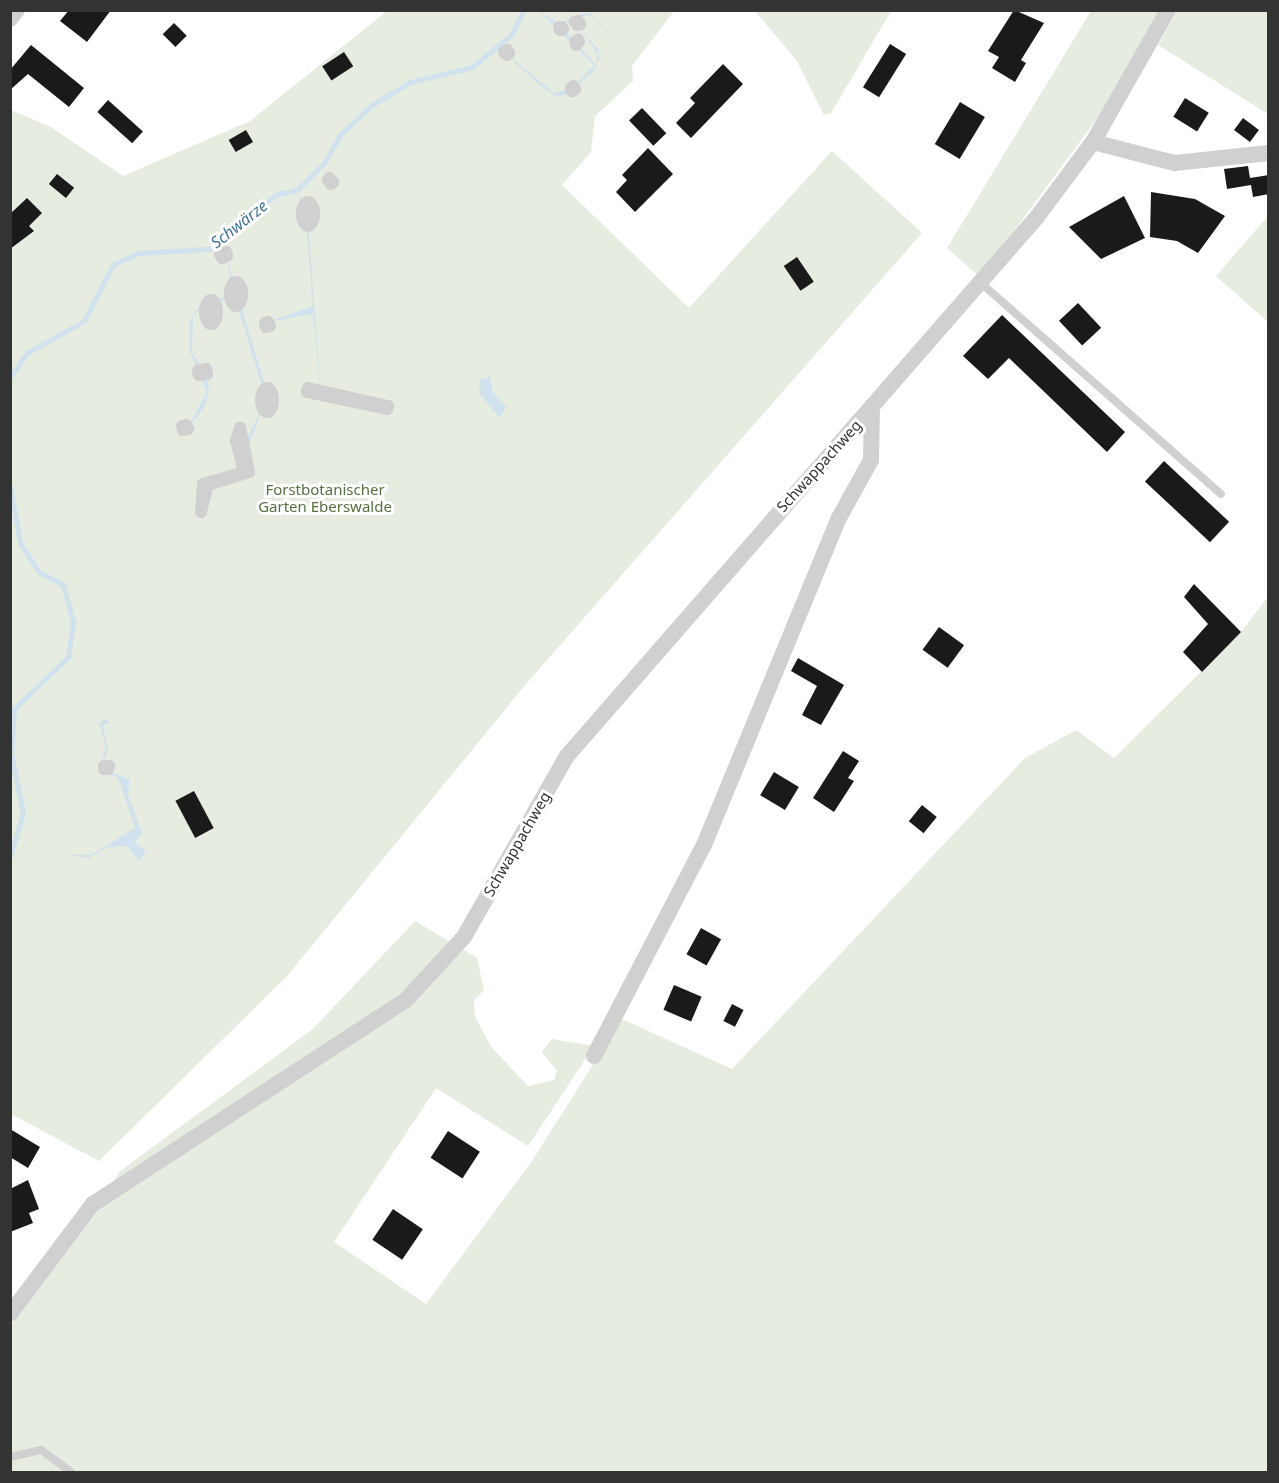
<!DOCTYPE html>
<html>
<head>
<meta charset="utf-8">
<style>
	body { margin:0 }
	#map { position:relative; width:1279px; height:1483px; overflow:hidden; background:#fff; font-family:"Noto Sans",sans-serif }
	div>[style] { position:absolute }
	.green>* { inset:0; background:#e6ecdf }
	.water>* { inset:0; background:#cfe2ee }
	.stream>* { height:5px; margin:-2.5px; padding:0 2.5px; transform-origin:2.5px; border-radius:2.5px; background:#cfe2ee }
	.building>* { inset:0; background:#1a1a1a; transform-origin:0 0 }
	.service>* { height:8px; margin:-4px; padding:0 4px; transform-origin:4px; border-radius:4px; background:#d0d0d0 }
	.pedestrian>* { height:12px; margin:-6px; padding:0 6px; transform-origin:6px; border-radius:6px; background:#d0d0d0 }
	.pedestrian>.ring { margin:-6px; padding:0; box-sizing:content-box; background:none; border:12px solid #d0d0d0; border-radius:50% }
	.minor>* { height:16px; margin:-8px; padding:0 8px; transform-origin:8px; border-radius:8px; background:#d0d0d0 }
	span { translate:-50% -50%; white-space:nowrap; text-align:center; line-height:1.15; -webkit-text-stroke:6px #fff; paint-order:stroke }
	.street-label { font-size:15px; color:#333 }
	.park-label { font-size:15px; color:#56703f }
	.water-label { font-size:16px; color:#3f7597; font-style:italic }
	.frame { position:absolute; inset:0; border:12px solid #333; pointer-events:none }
</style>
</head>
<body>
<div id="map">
	<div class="green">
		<div style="clip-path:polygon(387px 11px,674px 11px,632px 66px,633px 81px,595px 116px,591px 152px,562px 185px,689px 308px,832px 151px,922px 233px,526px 684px,287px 976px,99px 1161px,11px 1114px,11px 110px,51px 127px,123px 176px,250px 121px)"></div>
		<div style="clip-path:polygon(755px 11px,891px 11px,831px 113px,824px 115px,797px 61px)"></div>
		<div style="clip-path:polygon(1091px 11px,1162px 11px,1113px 97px,980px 277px,947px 248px)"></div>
		<div style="clip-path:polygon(1177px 11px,1268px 11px,1268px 114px,1158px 45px)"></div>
		<div style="clip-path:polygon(1268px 216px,1268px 322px,1216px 276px)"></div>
		<div style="clip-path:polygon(1268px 597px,1268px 1472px,11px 1472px,11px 1325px,102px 1206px,119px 1172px,313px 1029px,415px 921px,477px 958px,484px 990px,474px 1000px,475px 1017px,492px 1048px,528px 1086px,554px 1080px,557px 1071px,542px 1052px,552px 1039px,594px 1046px,528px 1146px,436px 1088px,334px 1242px,426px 1304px,532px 1161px,622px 1019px,732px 1069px,1025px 758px,1076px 730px,1114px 758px,1241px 632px)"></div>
	</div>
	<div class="water">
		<div style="clip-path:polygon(evenodd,539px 11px,559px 24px,577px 15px,589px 13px,616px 39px,590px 15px,575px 18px,600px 58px,593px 71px,576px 87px,564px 95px,556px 96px,536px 82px,498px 47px,554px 93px,574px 87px,594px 65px,539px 11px,574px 19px,599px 51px,596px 65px,560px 25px,574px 19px)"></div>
		<div style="clip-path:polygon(296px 191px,307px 208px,321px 395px,313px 314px,268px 322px,313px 306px,305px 209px)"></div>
		<div style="clip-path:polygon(226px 256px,268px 395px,249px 444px,244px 444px,258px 417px,263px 389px,235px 299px,205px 303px,193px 316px,192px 353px,203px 370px,209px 387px,205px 407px,188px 427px,207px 392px,190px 352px,189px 325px,195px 311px,204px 302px,234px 296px)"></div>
		<div style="clip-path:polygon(490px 377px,493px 393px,507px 407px,499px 417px,479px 393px,480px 379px)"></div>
		<div style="clip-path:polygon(105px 719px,110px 723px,103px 725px,108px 750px,104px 760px,111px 773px,130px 779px,128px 795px,142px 833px,135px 843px,146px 852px,139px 861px,127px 846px,108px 847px,89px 858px,66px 855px,91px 855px,135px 828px,118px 778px,108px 773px,102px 760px,106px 746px,99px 724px)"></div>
	</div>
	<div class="stream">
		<div style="left:10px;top:377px;width:29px;rotate:-55deg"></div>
		<div style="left:27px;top:353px;width:65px;rotate:-29.3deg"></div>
		<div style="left:84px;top:321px;width:63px;rotate:-62.6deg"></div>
		<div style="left:113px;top:265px;width:28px;rotate:-26deg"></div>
		<div style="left:138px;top:253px;width:71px;rotate:-3.2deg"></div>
		<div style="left:209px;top:249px;width:86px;rotate:-38.9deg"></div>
		<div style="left:276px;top:195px;width:23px;rotate:-15deg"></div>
		<div style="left:298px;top:189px;width:37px;rotate:-45deg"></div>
		<div style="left:324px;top:163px;width:34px;rotate:-60deg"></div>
		<div style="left:341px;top:134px;width:42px;rotate:-43.1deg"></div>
		<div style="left:372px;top:105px;width:44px;rotate:-31.2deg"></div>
		<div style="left:410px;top:82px;width:64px;rotate:-13.6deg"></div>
		<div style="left:472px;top:67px;width:50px;rotate:-39.4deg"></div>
		<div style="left:511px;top:35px;width:28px;rotate:-63deg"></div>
		<div style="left:10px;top:486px;width:58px;rotate:80deg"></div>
		<div style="left:20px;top:543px;width:35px;rotate:57deg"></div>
		<div style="left:39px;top:572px;width:27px;rotate:27deg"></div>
		<div style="left:63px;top:584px;width:39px;rotate:75deg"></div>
		<div style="left:73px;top:622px;width:35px;rotate:98deg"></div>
		<div style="left:68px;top:657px;width:75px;rotate:136.1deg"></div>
		<div style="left:14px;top:709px;width:45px;rotate:93.8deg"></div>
		<div style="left:11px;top:754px;width:60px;rotate:78.5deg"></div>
		<div style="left:23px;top:813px;width:46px;rotate:106.5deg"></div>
	</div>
	<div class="building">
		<div style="clip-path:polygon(69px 10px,111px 10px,87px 42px,60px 21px)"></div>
		<div style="clip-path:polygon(1014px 10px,1044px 23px,1021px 60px,1026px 63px,1015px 82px,992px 68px,999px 57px,988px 51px)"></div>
		<div style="left:174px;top:23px;width:18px;height:16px;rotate:45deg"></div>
		<div style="left:890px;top:44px;width:19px;height:51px;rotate:32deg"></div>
		<div style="clip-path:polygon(31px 45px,84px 88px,69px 107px,28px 74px,10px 90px,10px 70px)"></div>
		<div style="left:344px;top:52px;width:17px;height:26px;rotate:57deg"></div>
		<div style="clip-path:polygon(723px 64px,743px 84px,691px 138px,676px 123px,695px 103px,690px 98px)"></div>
		<div style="left:1185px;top:98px;width:28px;height:22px;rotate:32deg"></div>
		<div style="left:108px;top:100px;width:47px;height:16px;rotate:42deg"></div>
		<div style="left:960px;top:102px;width:29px;height:49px;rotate:31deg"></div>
		<div style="left:642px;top:108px;width:35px;height:18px;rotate:46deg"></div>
		<div style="left:1243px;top:118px;width:20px;height:15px;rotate:37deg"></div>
		<div style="left:246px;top:130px;width:14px;height:20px;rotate:60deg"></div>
		<div style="clip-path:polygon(648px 148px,673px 174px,635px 212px,616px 192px,627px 180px,622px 175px)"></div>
		<div style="clip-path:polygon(1248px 166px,1250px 178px,1269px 175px,1269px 194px,1253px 197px,1251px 185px,1227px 189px,1224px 169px)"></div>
		<div style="left:57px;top:174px;width:22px;height:13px;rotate:39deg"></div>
		<div style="clip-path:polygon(1151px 192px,1195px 199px,1225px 216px,1198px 253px,1177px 241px,1150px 237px)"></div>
		<div style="clip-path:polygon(1124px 196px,1145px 238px,1101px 259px,1069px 227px)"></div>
		<div style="clip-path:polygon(27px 198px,42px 213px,29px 226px,34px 231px,10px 249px,10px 214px)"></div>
		<div style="left:797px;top:257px;width:30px;height:16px;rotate:56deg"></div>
		<div style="left:1078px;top:303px;width:34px;height:26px;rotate:47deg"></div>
		<div style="clip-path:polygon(1002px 315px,1125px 432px,1107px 452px,1009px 358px,988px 379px,963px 356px)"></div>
		<div style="left:1164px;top:461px;width:89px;height:28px;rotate:43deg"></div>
		<div style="clip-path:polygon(1194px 584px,1241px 632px,1202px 672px,1183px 652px,1208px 624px,1184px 597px)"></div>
		<div style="left:939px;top:627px;width:31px;height:28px;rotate:36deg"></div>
		<div style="clip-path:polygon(798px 658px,844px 685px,821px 725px,802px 715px,817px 686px,791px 671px)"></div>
		<div style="clip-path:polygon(843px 751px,859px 761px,848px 778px,854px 781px,834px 812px,813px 798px)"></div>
		<div style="left:774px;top:772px;width:29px;height:27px;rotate:31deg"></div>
		<div style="left:194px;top:791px;width:42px;height:21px;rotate:62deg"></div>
		<div style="left:922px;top:805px;width:19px;height:21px;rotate:39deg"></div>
		<div style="left:701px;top:928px;width:23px;height:30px;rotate:29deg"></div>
		<div style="left:674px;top:985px;width:30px;height:27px;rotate:23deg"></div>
		<div style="left:732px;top:1004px;width:13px;height:19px;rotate:27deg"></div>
		<div style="clip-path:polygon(10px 1129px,40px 1147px,28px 1168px,10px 1157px)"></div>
		<div style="left:448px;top:1131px;width:38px;height:32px;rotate:33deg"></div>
		<div style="clip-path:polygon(28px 1180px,39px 1209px,29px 1213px,33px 1223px,10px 1232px,10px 1189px)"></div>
		<div style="left:393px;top:1209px;width:36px;height:37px;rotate:34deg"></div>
	</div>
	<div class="service">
		<div style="left:982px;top:284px;width:318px;rotate:41.3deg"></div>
		<div style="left:10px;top:1457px;width:32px;rotate:-13deg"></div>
		<div style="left:41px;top:1450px;width:37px;rotate:36deg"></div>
	</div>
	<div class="pedestrian">
		<div style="left:578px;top:21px;width:4px;rotate:56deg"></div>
		<div style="left:580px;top:24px;width:3px;rotate:162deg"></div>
		<div style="left:577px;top:25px;width:4px;rotate:-124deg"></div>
		<div style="left:575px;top:22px;width:3px;rotate:-18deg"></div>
		<div style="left:559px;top:27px;width:3px"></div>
		<div style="left:562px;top:27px;width:2px;rotate:63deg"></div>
		<div style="left:563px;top:29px;width:3px;rotate:162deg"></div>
		<div style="left:560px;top:30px;width:3px;rotate:-108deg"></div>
		<div style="left:578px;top:40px;width:2px;rotate:63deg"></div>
		<div style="left:579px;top:42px;width:4px;rotate:135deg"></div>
		<div style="left:576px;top:45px;width:3px;rotate:-108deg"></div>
		<div style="left:575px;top:42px;width:4px;rotate:-34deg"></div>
		<div style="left:507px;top:50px;width:4px;rotate:56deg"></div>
		<div style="left:509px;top:53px;width:3px;rotate:135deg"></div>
		<div style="left:507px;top:55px;width:4px;rotate:-135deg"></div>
		<div style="left:504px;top:52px;width:4px;rotate:-34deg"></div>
		<div style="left:573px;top:86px;width:4px;rotate:56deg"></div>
		<div style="left:575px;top:89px;width:4px;rotate:146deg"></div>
		<div style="left:572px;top:91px;width:3px;rotate:-108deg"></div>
		<div style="left:571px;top:88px;width:3px;rotate:-45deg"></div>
		<div style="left:329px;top:178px;width:6px;rotate:45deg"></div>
		<div style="left:333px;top:182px;width:3px;rotate:135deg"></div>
		<div style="left:331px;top:184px;width:5px;rotate:-127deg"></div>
		<div style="left:328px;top:180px;width:2px;rotate:-63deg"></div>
		<div class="ring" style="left:301.5px;top:201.5px;width:-5px;height:-5px"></div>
		<div style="left:226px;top:252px;width:4px;rotate:76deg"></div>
		<div style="left:227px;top:256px;width:5px;rotate:158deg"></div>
		<div style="left:222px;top:258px;width:4px;rotate:-117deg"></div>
		<div style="left:220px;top:254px;width:6px;rotate:-18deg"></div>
		<div class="ring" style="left:230px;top:282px;width:-6px;height:-6px"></div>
		<div class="ring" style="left:204.5px;top:299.5px;width:-5px;height:-5px"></div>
		<div style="left:268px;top:322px;width:4px;rotate:63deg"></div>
		<div style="left:270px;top:326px;width:4px;rotate:166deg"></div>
		<div style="left:266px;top:327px;width:4px;rotate:-104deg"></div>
		<div style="left:265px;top:323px;width:3px;rotate:-18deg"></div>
		<div style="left:206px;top:369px;width:5px;rotate:79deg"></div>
		<div style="left:207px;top:374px;width:8px;rotate:173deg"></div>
		<div style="left:199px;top:375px;width:4px;rotate:-104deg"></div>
		<div style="left:198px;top:371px;width:8px;rotate:-14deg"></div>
		<div class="ring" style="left:260.5px;top:387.5px;width:-3px;height:-3px"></div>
		<div style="left:308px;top:388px;width:82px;rotate:12.7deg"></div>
		<div style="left:388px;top:406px;width:3px;rotate:108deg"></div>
		<div style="left:387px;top:409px;width:82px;rotate:-168deg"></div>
		<div style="left:307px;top:392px;width:4px;rotate:-76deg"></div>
		<div style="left:186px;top:425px;width:4px;rotate:63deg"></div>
		<div style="left:188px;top:429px;width:5px;rotate:169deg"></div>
		<div style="left:183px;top:430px;width:4px;rotate:-104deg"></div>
		<div style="left:182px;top:426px;width:4px;rotate:-14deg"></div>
		<div style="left:240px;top:428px;width:45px;rotate:78.4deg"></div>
		<div style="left:249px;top:472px;width:43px;rotate:162.4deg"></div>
		<div style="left:208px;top:485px;width:28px;rotate:105deg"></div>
		<div style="left:201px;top:512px;width:28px;rotate:-86deg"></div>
		<div style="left:203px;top:484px;width:43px;rotate:-16.3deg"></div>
		<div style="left:244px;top:472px;width:32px;rotate:-104deg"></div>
		<div style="left:236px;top:441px;width:14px;rotate:-73deg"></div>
		<div style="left:104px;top:766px;width:5px"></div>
		<div style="left:109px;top:766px;width:3px;rotate:108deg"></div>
		<div style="left:108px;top:769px;width:4px;rotate:180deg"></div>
		<div style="left:104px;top:769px;width:3px;rotate:-90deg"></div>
	</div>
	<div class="minor">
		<div style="left:10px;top:19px;width:11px;rotate:-52deg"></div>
		<div style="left:1093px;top:142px;width:85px;rotate:14.4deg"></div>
		<div style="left:1175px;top:163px;width:94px;rotate:-6.1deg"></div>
		<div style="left:594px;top:1056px;width:238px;rotate:-62.5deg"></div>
		<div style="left:704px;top:845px;width:354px;rotate:-67.6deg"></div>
		<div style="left:839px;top:518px;width:66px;rotate:-61.1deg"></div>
		<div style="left:871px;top:460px;width:54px;rotate:-88.9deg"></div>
		<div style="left:10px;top:1314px;width:138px;rotate:-53deg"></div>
		<div style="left:93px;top:1204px;width:374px;rotate:-33.1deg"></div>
		<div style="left:406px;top:1000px;width:86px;rotate:-47.4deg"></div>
		<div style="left:464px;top:937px;width:208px;rotate:-60.4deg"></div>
		<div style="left:567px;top:756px;width:715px;rotate:-48.91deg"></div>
		<div style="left:1037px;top:217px;width:94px;rotate:-53.3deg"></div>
		<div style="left:1093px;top:142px;width:152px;rotate:-60.4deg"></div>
	</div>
	<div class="street-label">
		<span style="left:819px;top:466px;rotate:-48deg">Schwappachweg</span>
		<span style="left:517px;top:844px;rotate:-60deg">Schwappachweg</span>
	</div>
	<div class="park-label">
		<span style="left:325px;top:498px">Forstbotanischer<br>Garten Eberswalde</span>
	</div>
	<div class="water-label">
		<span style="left:239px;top:224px;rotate:-38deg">Schwärze</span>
	</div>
	<div class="frame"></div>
</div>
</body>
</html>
